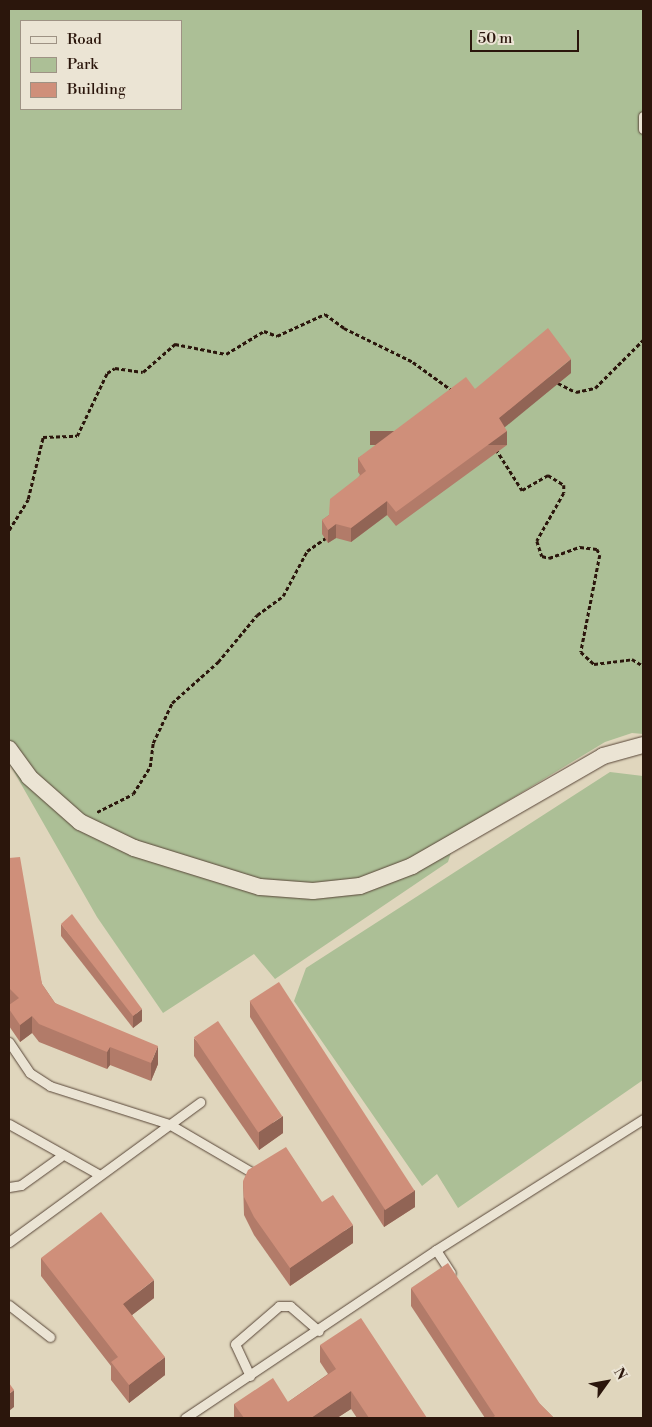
<!DOCTYPE html>
<html>
<head>
<meta charset="utf-8">
<style>
	body { margin:0 }
	#map { position:relative; width:652px; height:1427px; overflow:hidden; background:#e0d6bd; font-family:"Libre Bodoni",serif }
	div>[style] { position:absolute }
	.green>* { inset:0; background:#acbf96 }
	.path>* { height:2.5px; margin-top:-1.25px; transform-origin:0; background:repeating-linear-gradient(90deg,#2b160c 0 4px,transparent 0 6.5px) }
	.roads { filter:drop-shadow(0 0 1px #584638) drop-shadow(0 0 1px #584638) }
	.service>* { height:9px; margin:-4.5px; padding:0 4.5px; transform-origin:4.5px; border-radius:4.5px; background:#ebe4d4 }
	.minor>* { height:16px; margin:-8px; padding:0 8px; transform-origin:8px; border-radius:8px; background:#ebe4d4 }
	.wall>* { inset:0; background:#b27b69 }
	.shaded-wall>* { inset:0; background:#916455; transform-origin:0 0 }
	.building>* { inset:0; background:#cf8f7a; transform-origin:0 0 }
	span { translate:-50% -50%; white-space:nowrap; text-align:center; line-height:1.15; -webkit-text-stroke:5px #ebe4d4; paint-order:stroke }
	.frame { position:absolute; inset:0; border:10px solid #2b160c; pointer-events:none }
	.legend { position:absolute; left:20px; top:20px; width:162px; height:90px; box-sizing:border-box; background:#ebe4d4; border:1px solid #9e9284; margin:0; padding:6px 9px; list-style:none; font-size:15px; color:#2b160c }
	.legend li { display:flex; align-items:center; gap:10px; height:25px }
	.legend b { width:25px; border:1px solid #9e9284 }
	.north { position:absolute; left:582px; top:1357px; width:50px; height:50px; -webkit-text-stroke:4px #ebe4d4; paint-order:stroke; rotate:58deg; font-size:14px; font-weight:700; line-height:20px; text-align:center; color:#2b160c }
	.north::after { content:''; display:block; margin:auto; width:18px; height:22px; background:#2b160c; clip-path:polygon(50% 0,100% 100%,50% 72%,0 100%) }
	.scale { position:absolute; left:470px; top:30px; width:109px; height:22px; box-sizing:border-box; border:2px solid #2b160c; border-top:0; padding-left:6px; font-size:15px; line-height:18px; white-space:nowrap; color:#2b160c; -webkit-text-stroke:4px #ebe4d4; paint-order:stroke }
</style>
</head>
<body>
<div id="map">
	<div class="green">
		<div style="clip-path:polygon(evenodd,9px 9px,643px 9px,643px 734px,632px 733px,605px 742px,458px 831px,448px 862px,275px 979px,254px 954px,163px 1013px,97px 917px,9px 763px,9px 9px,21px 21px,181px 21px,181px 109px,21px 109px,21px 21px)"></div>
		<div style="clip-path:polygon(610px 772px,643px 776px,643px 1080px,458px 1208px,437px 1174px,422px 1186px,294px 1001px,306px 968px)"></div>
	</div>
	<div class="path">
		<div style="left:558px;top:383px;width:20px;rotate:27deg"></div>
		<div style="left:576px;top:392px;width:19px;rotate:-12deg"></div>
		<div style="left:595px;top:388px;width:68px;rotate:-45deg"></div>
		<div style="left:496px;top:449px;width:49px;rotate:57.6deg"></div>
		<div style="left:522px;top:490px;width:30px;rotate:-30deg"></div>
		<div style="left:548px;top:475px;width:19px;rotate:32deg"></div>
		<div style="left:564px;top:485px;width:8px;rotate:90deg"></div>
		<div style="left:564px;top:493px;width:55px;rotate:119.4deg"></div>
		<div style="left:537px;top:541px;width:16px;rotate:72deg"></div>
		<div style="left:542px;top:556px;width:7px;rotate:16deg"></div>
		<div style="left:549px;top:558px;width:33px;rotate:-20deg"></div>
		<div style="left:580px;top:547px;width:17px;rotate:7deg"></div>
		<div style="left:597px;top:549px;width:7px;rotate:63deg"></div>
		<div style="left:600px;top:555px;width:99px;rotate:101.1deg"></div>
		<div style="left:581px;top:652px;width:18px;rotate:43deg"></div>
		<div style="left:594px;top:664px;width:38px;rotate:-7deg"></div>
		<div style="left:632px;top:659px;width:13px;rotate:32deg"></div>
		<div style="left:9px;top:530px;width:36px;rotate:-58deg"></div>
		<div style="left:28px;top:499px;width:64px;rotate:-76.4deg"></div>
		<div style="left:43px;top:437px;width:34px;rotate:-2deg"></div>
		<div style="left:77px;top:436px;width:70px;rotate:-64.5deg"></div>
		<div style="left:107px;top:373px;width:9px;rotate:-32deg"></div>
		<div style="left:115px;top:368px;width:28px;rotate:8deg"></div>
		<div style="left:143px;top:372px;width:43px;rotate:-41.2deg"></div>
		<div style="left:175px;top:344px;width:52px;rotate:11.1deg"></div>
		<div style="left:226px;top:354px;width:44px;rotate:-31.2deg"></div>
		<div style="left:264px;top:331px;width:14px;rotate:21deg"></div>
		<div style="left:277px;top:336px;width:53px;rotate:-24.6deg"></div>
		<div style="left:325px;top:314px;width:24px;rotate:36deg"></div>
		<div style="left:344px;top:328px;width:77px;rotate:26.2deg"></div>
		<div style="left:413px;top:362px;width:49px;rotate:35.9deg"></div>
		<div style="left:97px;top:812px;width:40px;rotate:-26.6deg"></div>
		<div style="left:133px;top:794px;width:32px;rotate:-58deg"></div>
		<div style="left:150px;top:767px;width:24px;rotate:-83deg"></div>
		<div style="left:153px;top:743px;width:44px;rotate:-64.6deg"></div>
		<div style="left:172px;top:703px;width:62px;rotate:-41.7deg"></div>
		<div style="left:218px;top:662px;width:61px;rotate:-50.3deg"></div>
		<div style="left:257px;top:615px;width:32px;rotate:-36deg"></div>
		<div style="left:283px;top:596px;width:51px;rotate:-61.9deg"></div>
		<div style="left:307px;top:551px;width:24px;rotate:-35deg"></div>
	</div>
	<div class="roads">
		<div class="service">
			<div style="left:643px;top:116px;width:13px;rotate:90deg"></div>
			<div style="left:9px;top:1042px;width:37px;rotate:56deg"></div>
			<div style="left:30px;top:1073px;width:24px;rotate:33deg"></div>
			<div style="left:50px;top:1086px;width:125px;rotate:17.7deg"></div>
			<div style="left:169px;top:1124px;width:103px;rotate:30.3deg"></div>
			<div style="left:9px;top:1124px;width:104px;rotate:29.3deg"></div>
			<div style="left:9px;top:1187px;width:12px;rotate:-9deg"></div>
			<div style="left:21px;top:1185px;width:48px;rotate:-35.7deg"></div>
			<div style="left:9px;top:1242px;width:237px;rotate:-36.2deg"></div>
			<div style="left:436px;top:1250px;width:27px;rotate:57deg"></div>
			<div style="left:9px;top:1305px;width:52px;rotate:38deg"></div>
			<div style="left:250px;top:1376px;width:35px;rotate:-115deg"></div>
			<div style="left:235px;top:1344px;width:58px;rotate:-40.8deg"></div>
			<div style="left:279px;top:1306px;width:11px"></div>
			<div style="left:290px;top:1306px;width:38px;rotate:41deg"></div>
			<div style="left:185px;top:1418px;width:302px;rotate:-33.8deg"></div>
			<div style="left:436px;top:1250px;width:245px;rotate:-32.3deg"></div>
		</div>
		<div class="minor">
			<div style="left:9px;top:749px;width:34px;rotate:54deg"></div>
			<div style="left:29px;top:777px;width:68px;rotate:41.4deg"></div>
			<div style="left:80px;top:822px;width:60px;rotate:25.7deg"></div>
			<div style="left:134px;top:848px;width:132px;rotate:17.2deg"></div>
			<div style="left:260px;top:887px;width:53px;rotate:4.3deg"></div>
			<div style="left:313px;top:891px;width:47px;rotate:-6.1deg"></div>
			<div style="left:360px;top:886px;width:56px;rotate:-21deg"></div>
			<div style="left:412px;top:866px;width:220px;rotate:-29.9deg"></div>
			<div style="left:603px;top:756px;width:41px;rotate:-15.4deg"></div>
		</div>
	</div>
	<div class="wall">
		<div style="clip-path:polygon(571px 373px,504px 427px,507px 445px,396px 526px,387px 515px,351px 542px,336px 538px,328px 543px,322px 534px,322px 520px,329px 515px,360px 475px,358px 472px,358px 458px,475px 389px)"></div>
		<div style="clip-path:polygon(9px 858px,42px 984px,55px 1003px,158px 1064px,151px 1081px,110px 1065px,107px 1069px,39px 1042px,32px 1033px,20px 1042px,9px 1026px)"></div>
		<div style="clip-path:polygon(61px 924px,142px 1021px,133px 1028px,61px 936px)"></div>
		<div style="clip-path:polygon(250px 1001px,415px 1207px,384px 1227px,250px 1017px)"></div>
		<div style="clip-path:polygon(194px 1038px,283px 1133px,259px 1150px,194px 1056px)"></div>
		<div style="clip-path:polygon(243px 1181px,322px 1202px,353px 1243px,290px 1286px,254px 1235px,244px 1215px)"></div>
		<div style="clip-path:polygon(41px 1258px,154px 1298px,132px 1315px,165px 1375px,129px 1403px,111px 1380px,111px 1366px,41px 1276px)"></div>
		<div style="clip-path:polygon(411px 1288px,540px 1404px,554px 1418px,485px 1418px,411px 1306px)"></div>
		<div style="clip-path:polygon(320px 1345px,427px 1418px,357px 1418px,351px 1409px,337px 1418px,234px 1418px,234px 1404px,288px 1402px,328px 1374px,320px 1362px)"></div>
	</div>
	<div class="shaded-wall">
		<div style="clip-path:polygon(571px 359px,571px 373px,499px 432px,499px 418px)"></div>
		<div style="left:507px;top:431px;width:14px;height:137px;rotate:90deg"></div>
		<div style="clip-path:polygon(387px 501px,387px 515px,351px 542px,351px 528px)"></div>
		<div style="clip-path:polygon(336px 524px,336px 538px,328px 543px,328px 530px)"></div>
		<div style="clip-path:polygon(142px 1009px,142px 1021px,133px 1028px,133px 1016px)"></div>
		<div style="clip-path:polygon(32px 1016px,32px 1033px,20px 1042px,20px 1025px)"></div>
		<div style="clip-path:polygon(158px 1046px,158px 1064px,151px 1081px,151px 1063px)"></div>
		<div style="clip-path:polygon(110px 1047px,110px 1065px,107px 1069px,107px 1052px)"></div>
		<div style="clip-path:polygon(283px 1116px,283px 1133px,259px 1150px,259px 1132px)"></div>
		<div style="clip-path:polygon(415px 1190px,415px 1207px,384px 1227px,384px 1210px)"></div>
		<div style="clip-path:polygon(353px 1225px,353px 1243px,290px 1286px,290px 1268px)"></div>
		<div style="clip-path:polygon(154px 1280px,154px 1298px,123px 1322px,123px 1304px)"></div>
		<div style="clip-path:polygon(165px 1357px,165px 1375px,129px 1403px,129px 1385px)"></div>
		<div style="clip-path:polygon(14px 1390px,14px 1407px,9px 1411px,9px 1394px)"></div>
		<div style="clip-path:polygon(351px 1391px,351px 1409px,337px 1418px,311px 1418px)"></div>
	</div>
	<div class="building">
		<div style="clip-path:polygon(548px 328px,571px 359px,499px 418px,507px 431px,396px 512px,387px 501px,351px 528px,336px 524px,328px 530px,322px 520px,329px 515px,330px 499px,366px 471px,358px 458px,466px 377px,475px 389px)"></div>
		<div style="clip-path:polygon(20px 857px,42px 984px,55px 1003px,158px 1046px,151px 1063px,110px 1047px,107px 1052px,39px 1024px,32px 1016px,20px 1025px,9px 1009px,9px 1005px,19px 998px,9px 988px,9px 858px)"></div>
		<div style="clip-path:polygon(72px 914px,142px 1009px,133px 1016px,61px 924px)"></div>
		<div style="left:279px;top:982px;width:249px;height:35px;rotate:57deg"></div>
		<div style="left:218px;top:1021px;width:115px;height:29px;rotate:56deg"></div>
		<div style="clip-path:polygon(286px 1147px,322px 1202px,333px 1195px,353px 1225px,290px 1268px,254px 1217px,244px 1197px,243px 1181px,248px 1170px)"></div>
		<div style="clip-path:polygon(101px 1212px,154px 1280px,123px 1304px,165px 1357px,129px 1385px,111px 1362px,118px 1357px,41px 1258px)"></div>
		<div style="clip-path:polygon(448px 1263px,540px 1404px,554px 1418px,492px 1418px,495px 1416px,411px 1288px)"></div>
		<div style="clip-path:polygon(361px 1318px,427px 1418px,369px 1418px,351px 1391px,311px 1418px,244px 1418px,234px 1404px,273px 1378px,288px 1402px,336px 1369px,320px 1345px)"></div>
		<div style="clip-path:polygon(9px 1383px,14px 1390px,9px 1394px)"></div>
	</div>
	<div class="frame"></div>
	<ul class="legend">
	<li><b style="height:6px;background:#ebe4d4"></b>Road</li>
	<li><b style="height:14px;background:#acbf96"></b>Park</li>
	<li><b style="height:14px;background:#cf8f7a"></b>Building</li>
	</ul>
	<div class="north">N</div>
	<div class="scale">50 m</div>
</div>
</body>
</html>
